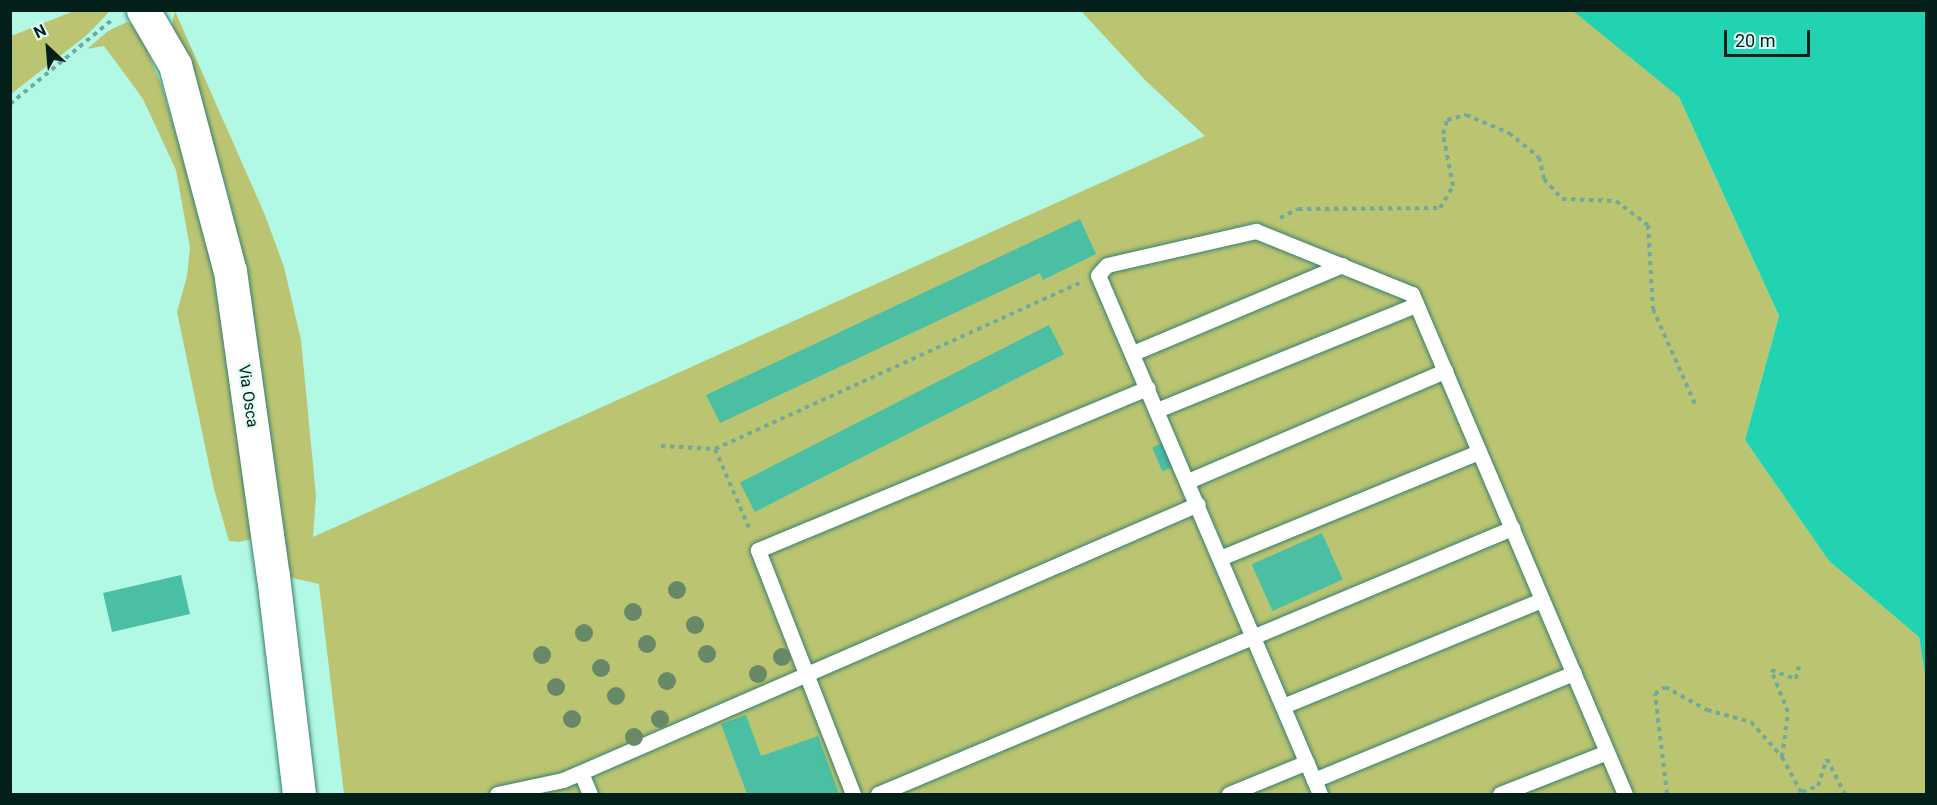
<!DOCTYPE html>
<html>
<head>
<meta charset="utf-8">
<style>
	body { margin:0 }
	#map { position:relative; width:1937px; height:805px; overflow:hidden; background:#b1f9e4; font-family:Roboto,sans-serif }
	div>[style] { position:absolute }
	.green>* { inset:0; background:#bbc571 }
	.water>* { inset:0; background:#22d3b1 }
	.building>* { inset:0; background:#4abfa4; transform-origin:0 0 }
	.path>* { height:4px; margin-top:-2px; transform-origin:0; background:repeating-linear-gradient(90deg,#71aa9a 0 4.5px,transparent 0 9px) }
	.roads { filter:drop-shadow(0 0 2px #387f6d) drop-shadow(0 0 2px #387f6d) }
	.service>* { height:15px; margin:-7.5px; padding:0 7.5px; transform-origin:7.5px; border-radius:7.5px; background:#fff }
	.tertiary>* { height:33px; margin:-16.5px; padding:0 16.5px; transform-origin:16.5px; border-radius:16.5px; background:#fff }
	.trees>* { width:18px; height:18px; margin:-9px; border-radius:50%; background:#678967 }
	span { translate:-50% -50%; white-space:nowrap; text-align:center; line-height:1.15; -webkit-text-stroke:4.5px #e1fcf3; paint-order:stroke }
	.street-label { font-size:16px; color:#022019 }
	.frame { position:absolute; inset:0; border:12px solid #022019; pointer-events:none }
	.north { position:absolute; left:18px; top:18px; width:60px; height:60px; -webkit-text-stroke:4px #e1fcf3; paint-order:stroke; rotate:334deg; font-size:16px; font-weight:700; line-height:24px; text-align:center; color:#022019 }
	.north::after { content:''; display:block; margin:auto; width:21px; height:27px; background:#022019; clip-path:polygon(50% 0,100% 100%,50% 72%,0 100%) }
	.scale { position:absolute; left:1724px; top:30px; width:86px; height:27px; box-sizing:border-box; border:3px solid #022019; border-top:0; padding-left:8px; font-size:18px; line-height:21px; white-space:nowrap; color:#022019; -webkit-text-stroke:4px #e1fcf3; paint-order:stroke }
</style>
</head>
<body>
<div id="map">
	<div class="green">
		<div style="clip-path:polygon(74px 11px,110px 11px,87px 35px,11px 94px,11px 36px)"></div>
		<div style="clip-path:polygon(175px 11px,265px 215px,284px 267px,301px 340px,316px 496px,313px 537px,1205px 136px,1145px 80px,1081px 11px,1583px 11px,1679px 97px,1779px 316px,1745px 440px,1829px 561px,1919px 637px,1926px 681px,1926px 794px,344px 794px,319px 584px,284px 576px,257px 352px,228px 194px,198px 95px,172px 25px)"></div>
		<div style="clip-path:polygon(127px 22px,138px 28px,161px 84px,208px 239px,226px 319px,251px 539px,239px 542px,229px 541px,214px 489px,177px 312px,187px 276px,190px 248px,176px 170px,143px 99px,127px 77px,104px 46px,87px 49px,108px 31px)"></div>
	</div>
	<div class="water">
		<div style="clip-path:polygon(1573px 11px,1926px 11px,1926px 681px,1919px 637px,1829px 561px,1745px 440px,1779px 316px,1679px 97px)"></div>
	</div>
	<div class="building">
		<div style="clip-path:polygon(1080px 219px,1096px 254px,1043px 280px,1040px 273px,720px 423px,706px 395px)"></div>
		<div style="left:1049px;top:325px;width:33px;height:347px;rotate:63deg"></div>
		<div style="left:1165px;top:442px;width:26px;height:14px;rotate:67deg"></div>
		<div style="left:1322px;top:533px;width:51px;height:77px;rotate:66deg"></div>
		<div style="left:181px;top:575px;width:40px;height:80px;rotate:77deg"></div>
		<div style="clip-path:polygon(746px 715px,761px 756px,818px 736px,839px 794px,747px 794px,721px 724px)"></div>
	</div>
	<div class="path">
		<div style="left:10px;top:104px;width:134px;rotate:-39.5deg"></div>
		<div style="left:1280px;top:218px;width:20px;rotate:-27deg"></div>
		<div style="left:1298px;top:209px;width:142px;rotate:-0.4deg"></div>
		<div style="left:1440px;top:208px;width:26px;rotate:-59deg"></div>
		<div style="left:1453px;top:186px;width:53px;rotate:-100.9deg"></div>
		<div style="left:1443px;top:134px;width:15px;rotate:-74deg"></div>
		<div style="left:1447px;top:120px;width:20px;rotate:-15deg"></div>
		<div style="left:1466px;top:115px;width:47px;rotate:22.7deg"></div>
		<div style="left:1509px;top:133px;width:38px;rotate:39deg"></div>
		<div style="left:1539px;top:157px;width:23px;rotate:77deg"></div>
		<div style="left:1544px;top:179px;width:27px;rotate:48deg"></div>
		<div style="left:1562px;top:199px;width:54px;rotate:2.1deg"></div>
		<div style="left:1616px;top:201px;width:40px;rotate:37deg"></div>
		<div style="left:1648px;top:225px;width:84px;rotate:86.6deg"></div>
		<div style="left:1653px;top:309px;width:104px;rotate:66.1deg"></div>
		<div style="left:661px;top:446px;width:54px;rotate:3.2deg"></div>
		<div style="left:715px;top:449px;width:401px;rotate:-24.5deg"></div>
		<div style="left:715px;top:449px;width:88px;rotate:66.6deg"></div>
		<div style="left:1782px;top:757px;width:45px;rotate:-82.4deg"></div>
		<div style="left:1788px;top:712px;width:45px;rotate:-112deg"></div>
		<div style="left:1771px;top:670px;width:27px;rotate:20deg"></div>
		<div style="left:1796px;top:679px;width:13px;rotate:-77deg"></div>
		<div style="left:1802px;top:792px;width:17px;rotate:-21deg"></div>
		<div style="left:1818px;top:786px;width:28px;rotate:-72deg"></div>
		<div style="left:1827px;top:759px;width:39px;rotate:63deg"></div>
		<div style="left:1667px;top:794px;width:101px;rotate:-96.8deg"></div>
		<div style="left:1655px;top:694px;width:12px;rotate:-35deg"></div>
		<div style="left:1665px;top:687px;width:48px;rotate:28.7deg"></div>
		<div style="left:1707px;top:710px;width:46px;rotate:15.3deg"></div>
		<div style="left:1751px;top:722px;width:47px;rotate:48.5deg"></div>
		<div style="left:1782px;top:757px;width:42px;rotate:61.6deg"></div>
	</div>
	<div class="roads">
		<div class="service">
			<div style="left:1133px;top:353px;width:227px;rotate:-22.8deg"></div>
			<div style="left:1157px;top:410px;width:279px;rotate:-22.1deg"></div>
			<div style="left:1188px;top:481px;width:280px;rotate:-23.2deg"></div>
			<div style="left:1220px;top:558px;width:280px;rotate:-22.3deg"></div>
			<div style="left:1283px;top:706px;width:280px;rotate:-22.3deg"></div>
			<div style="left:581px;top:773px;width:23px;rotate:67deg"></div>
			<div style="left:1314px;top:780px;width:281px;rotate:-22.4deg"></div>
			<div style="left:497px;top:794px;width:67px;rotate:-12deg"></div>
			<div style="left:563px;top:780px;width:692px;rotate:-23.49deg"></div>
			<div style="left:853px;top:794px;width:262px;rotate:-111.3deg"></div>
			<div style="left:758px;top:550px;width:422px;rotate:-22.6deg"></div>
			<div style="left:878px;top:794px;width:688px;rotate:-22.76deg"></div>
			<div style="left:1229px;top:794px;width:84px;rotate:-22.3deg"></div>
			<div style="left:1320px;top:794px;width:564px;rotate:-113.16deg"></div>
			<div style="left:1098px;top:275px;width:13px;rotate:-48deg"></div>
			<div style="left:1107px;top:265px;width:153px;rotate:-12.9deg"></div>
			<div style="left:1256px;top:231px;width:168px;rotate:22deg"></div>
			<div style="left:1412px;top:294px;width:543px;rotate:66.93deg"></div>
			<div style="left:1500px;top:794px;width:115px;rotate:-21.4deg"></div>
		</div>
		<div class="tertiary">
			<div style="left:143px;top:10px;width:64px;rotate:59.8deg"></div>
			<div style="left:175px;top:65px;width:213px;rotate:75.1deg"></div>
			<div style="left:230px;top:271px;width:308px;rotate:82deg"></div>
			<div style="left:273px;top:576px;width:220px;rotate:83.2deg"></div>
		</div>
	</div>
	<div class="trees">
		<div style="left:677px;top:590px"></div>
		<div style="left:633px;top:612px"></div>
		<div style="left:695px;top:625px"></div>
		<div style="left:584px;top:633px"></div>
		<div style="left:647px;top:644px"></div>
		<div style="left:707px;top:654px"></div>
		<div style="left:542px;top:655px"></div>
		<div style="left:782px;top:657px"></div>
		<div style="left:601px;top:668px"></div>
		<div style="left:758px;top:674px"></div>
		<div style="left:667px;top:681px"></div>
		<div style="left:556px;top:687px"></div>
		<div style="left:616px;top:696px"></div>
		<div style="left:572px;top:719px"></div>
		<div style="left:660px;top:719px"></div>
		<div style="left:634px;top:737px"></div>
	</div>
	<div class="street-label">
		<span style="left:248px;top:396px;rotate:82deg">Via Osca</span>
	</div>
	<div class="frame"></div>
	<div class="north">N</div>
	<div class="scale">20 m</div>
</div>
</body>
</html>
